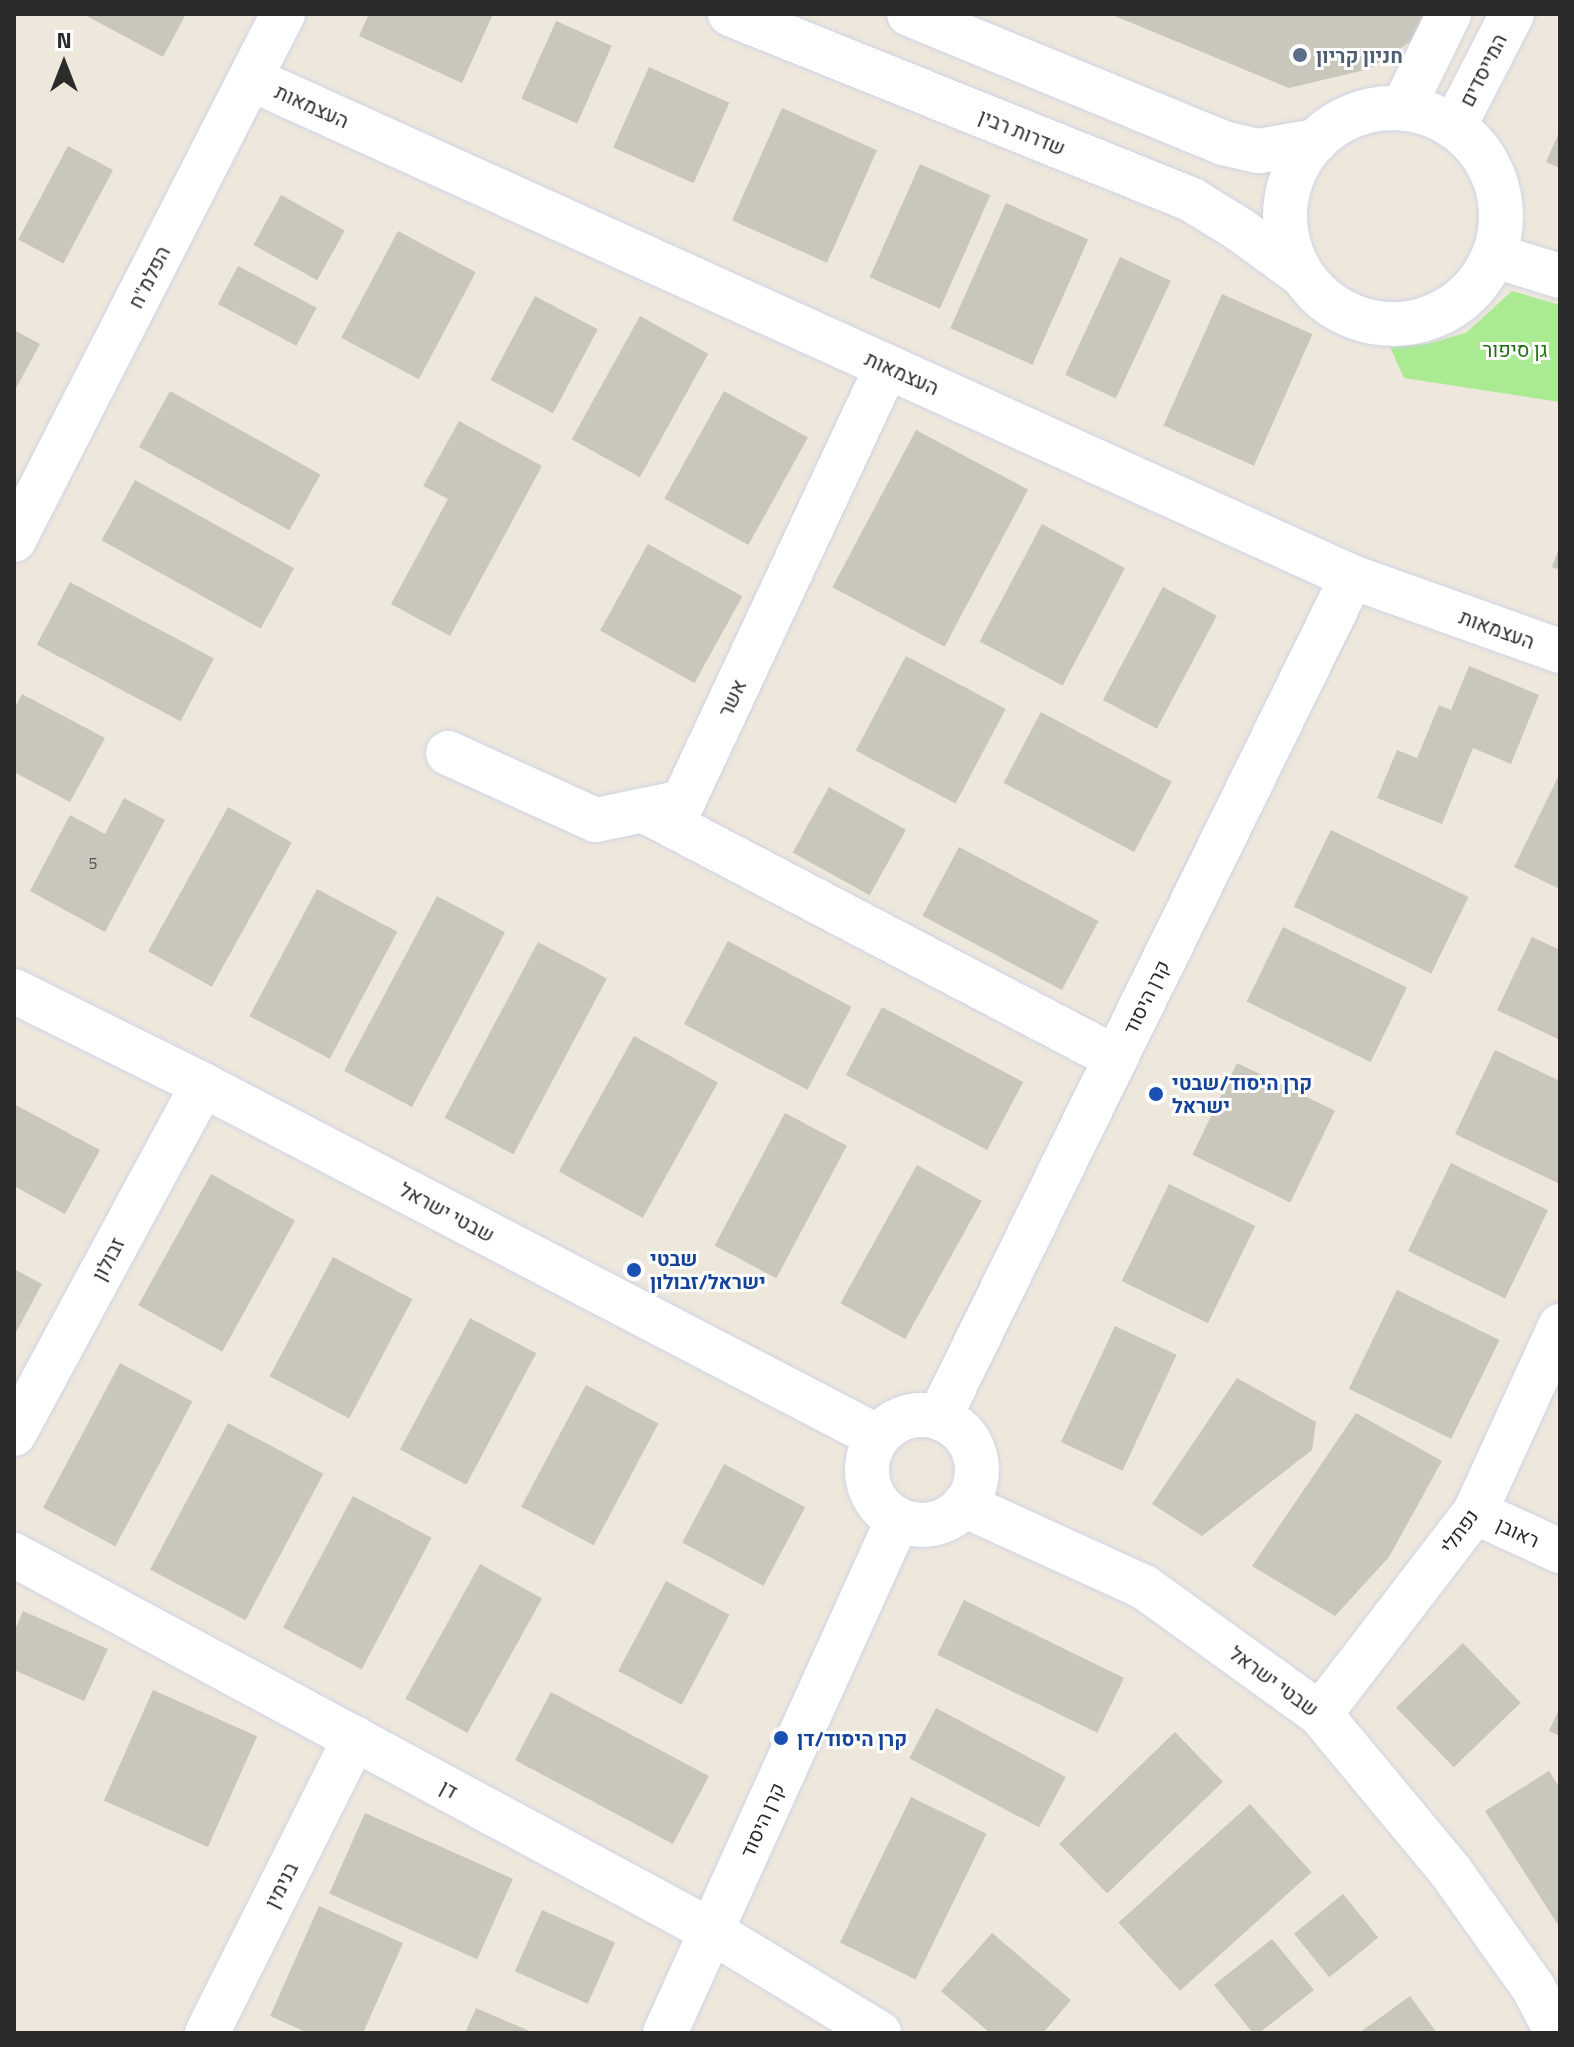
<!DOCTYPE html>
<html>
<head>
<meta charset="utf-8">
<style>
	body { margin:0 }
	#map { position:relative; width:1574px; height:2047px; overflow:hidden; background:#eee8dc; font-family:"Titillium Web",Heebo,sans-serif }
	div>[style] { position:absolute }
	.green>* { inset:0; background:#aaea93 }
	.building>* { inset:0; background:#c9c6bb; transform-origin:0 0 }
	.roads { filter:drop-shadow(0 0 2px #d1d3e5) drop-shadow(0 0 2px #d1d3e5) }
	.minor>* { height:44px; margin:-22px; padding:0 22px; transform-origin:22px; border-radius:22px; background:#fff }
	.minor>.ring { margin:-22px; padding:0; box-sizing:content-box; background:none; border:44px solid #fff; border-radius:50% }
	.dots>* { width:22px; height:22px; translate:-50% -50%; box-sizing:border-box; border:4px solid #fff; border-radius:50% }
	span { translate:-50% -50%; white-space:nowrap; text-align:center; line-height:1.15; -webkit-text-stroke:6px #fff; paint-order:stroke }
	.number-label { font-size:16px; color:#52524f }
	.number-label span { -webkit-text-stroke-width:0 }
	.service-label { font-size:20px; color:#4e5e75; font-weight:700 }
	.left { translate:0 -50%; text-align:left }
	.street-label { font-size:20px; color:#2b2b2b }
	.park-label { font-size:20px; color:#207013 }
	.transit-label { font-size:20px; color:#164399; font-weight:700 }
	.frame { position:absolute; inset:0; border:16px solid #2b2b2b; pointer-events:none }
	.north { position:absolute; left:24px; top:24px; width:80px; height:80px; -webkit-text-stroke:6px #fff; paint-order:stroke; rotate:0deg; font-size:22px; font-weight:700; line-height:32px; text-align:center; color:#2b2b2b }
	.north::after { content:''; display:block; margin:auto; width:28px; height:36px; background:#2b2b2b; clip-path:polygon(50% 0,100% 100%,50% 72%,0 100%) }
</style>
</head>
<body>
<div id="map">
	<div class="green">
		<div style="clip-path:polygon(1512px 291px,1560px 305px,1560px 402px,1404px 378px,1390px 347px,1426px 344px,1466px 333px)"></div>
	</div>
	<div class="building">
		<div style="clip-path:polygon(83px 14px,186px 14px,163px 57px)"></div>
		<div style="clip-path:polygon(369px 14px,493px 14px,462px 83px,359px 36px)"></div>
		<div style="clip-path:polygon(1110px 14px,1433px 14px,1410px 42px,1369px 69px,1289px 88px)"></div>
		<div style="left:556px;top:21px;width:61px;height:85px;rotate:24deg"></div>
		<div style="left:649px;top:67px;width:88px;height:88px;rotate:24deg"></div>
		<div style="left:782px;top:108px;width:104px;height:123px;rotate:24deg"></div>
		<div style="clip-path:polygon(1560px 130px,1560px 168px,1546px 162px)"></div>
		<div style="left:68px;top:146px;width:51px;height:106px;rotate:28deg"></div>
		<div style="left:920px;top:164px;width:77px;height:124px;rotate:24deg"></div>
		<div style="left:281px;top:195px;width:73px;height:57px;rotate:29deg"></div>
		<div style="left:1006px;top:203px;width:90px;height:137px;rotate:24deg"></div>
		<div style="left:398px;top:231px;width:88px;height:121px;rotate:28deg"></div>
		<div style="left:1120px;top:257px;width:56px;height:130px;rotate:25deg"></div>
		<div style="left:238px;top:266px;width:89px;height:43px;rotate:28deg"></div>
		<div style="left:1222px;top:294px;width:99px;height:144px;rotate:24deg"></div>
		<div style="left:535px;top:296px;width:71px;height:95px;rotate:28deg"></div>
		<div style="left:640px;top:316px;width:78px;height:141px;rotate:29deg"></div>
		<div style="clip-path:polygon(14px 330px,40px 344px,14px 392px)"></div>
		<div style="left:170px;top:391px;width:172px;height:64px;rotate:29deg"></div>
		<div style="left:724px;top:391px;width:96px;height:123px;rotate:29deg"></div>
		<div style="clip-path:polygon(459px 421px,542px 466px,450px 636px,391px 604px,448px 499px,423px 486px)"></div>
		<div style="left:916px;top:430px;width:127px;height:178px;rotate:28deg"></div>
		<div style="left:135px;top:480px;width:182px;height:69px;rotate:29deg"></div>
		<div style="left:1042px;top:524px;width:94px;height:133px;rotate:28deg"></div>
		<div style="left:648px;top:544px;width:108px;height:99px;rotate:29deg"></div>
		<div style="clip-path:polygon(1560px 546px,1560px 570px,1552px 567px)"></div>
		<div style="left:70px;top:582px;width:163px;height:71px;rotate:28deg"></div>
		<div style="left:1163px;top:587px;width:61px;height:128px;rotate:28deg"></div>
		<div style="left:906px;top:656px;width:113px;height:107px;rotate:28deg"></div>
		<div style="clip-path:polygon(1469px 666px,1539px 695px,1511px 764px,1473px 748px,1442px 824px,1377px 798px,1397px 750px,1417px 758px,1439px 705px,1451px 710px)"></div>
		<div style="clip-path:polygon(22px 694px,105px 738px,70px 802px,14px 772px,14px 709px)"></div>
		<div style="left:1041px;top:712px;width:148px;height:80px;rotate:28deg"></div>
		<div style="clip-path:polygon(1560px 773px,1560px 889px,1514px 867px)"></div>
		<div style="left:829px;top:787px;width:88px;height:75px;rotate:29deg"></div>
		<div style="clip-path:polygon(124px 798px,165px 820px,105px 932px,30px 891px,70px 815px,105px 834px)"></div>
		<div style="left:228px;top:807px;width:73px;height:165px;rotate:29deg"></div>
		<div style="left:1331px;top:830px;width:153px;height:85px;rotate:26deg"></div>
		<div style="left:959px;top:847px;width:158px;height:78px;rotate:28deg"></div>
		<div style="left:317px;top:889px;width:91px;height:144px;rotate:28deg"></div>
		<div style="left:437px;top:896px;width:77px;height:198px;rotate:28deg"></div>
		<div style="left:1283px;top:927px;width:138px;height:83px;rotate:26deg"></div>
		<div style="clip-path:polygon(1532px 937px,1560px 950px,1560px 1040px,1497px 1010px)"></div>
		<div style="left:728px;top:941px;width:140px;height:94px;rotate:28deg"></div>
		<div style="left:538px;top:942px;width:78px;height:199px;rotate:28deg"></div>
		<div style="left:882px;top:1007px;width:160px;height:77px;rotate:28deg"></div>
		<div style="left:634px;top:1036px;width:96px;height:155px;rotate:29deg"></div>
		<div style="clip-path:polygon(1495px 1050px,1560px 1081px,1560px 1184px,1455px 1134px)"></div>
		<div style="left:1237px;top:1063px;width:109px;height:102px;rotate:26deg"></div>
		<div style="clip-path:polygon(14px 1104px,100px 1150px,65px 1214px,14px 1186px)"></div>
		<div style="left:785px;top:1113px;width:70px;height:150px;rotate:28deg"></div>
		<div style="left:1451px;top:1163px;width:108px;height:98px;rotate:26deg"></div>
		<div style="left:917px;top:1165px;width:74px;height:158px;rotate:29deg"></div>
		<div style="left:211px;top:1174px;width:96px;height:150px;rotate:29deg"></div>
		<div style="left:1169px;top:1184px;width:96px;height:108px;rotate:26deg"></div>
		<div style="left:333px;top:1257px;width:90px;height:135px;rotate:28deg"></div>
		<div style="clip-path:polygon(14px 1269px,42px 1284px,14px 1336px)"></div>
		<div style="left:1397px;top:1290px;width:114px;height:110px;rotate:26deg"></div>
		<div style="left:470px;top:1318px;width:75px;height:149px;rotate:28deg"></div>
		<div style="left:1115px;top:1326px;width:68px;height:128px;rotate:25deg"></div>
		<div style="left:120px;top:1363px;width:82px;height:164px;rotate:28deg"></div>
		<div style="clip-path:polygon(1237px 1378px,1316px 1422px,1312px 1450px,1202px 1536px,1152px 1504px)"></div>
		<div style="left:586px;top:1385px;width:82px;height:138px;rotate:28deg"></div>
		<div style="clip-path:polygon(1356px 1413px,1442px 1461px,1389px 1557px,1335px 1616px,1252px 1566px)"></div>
		<div style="left:228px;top:1423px;width:108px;height:166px;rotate:28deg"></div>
		<div style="left:724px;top:1464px;width:92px;height:89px;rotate:28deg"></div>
		<div style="left:353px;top:1496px;width:89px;height:149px;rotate:28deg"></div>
		<div style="left:480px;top:1564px;width:71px;height:154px;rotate:29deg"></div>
		<div style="left:666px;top:1581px;width:72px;height:102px;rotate:28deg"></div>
		<div style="left:964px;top:1600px;width:178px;height:61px;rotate:26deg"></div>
		<div style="clip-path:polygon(23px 1611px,108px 1649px,84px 1701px,14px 1670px,14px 1632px)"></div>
		<div style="left:1463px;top:1643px;width:83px;height:93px;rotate:46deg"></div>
		<div style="left:153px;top:1690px;width:114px;height:121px;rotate:24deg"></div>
		<div style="left:551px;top:1692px;width:179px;height:77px;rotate:28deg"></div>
		<div style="clip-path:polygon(1560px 1707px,1560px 1736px,1549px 1731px)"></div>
		<div style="left:936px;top:1708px;width:147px;height:57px;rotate:28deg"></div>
		<div style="left:1175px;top:1732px;width:69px;height:161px;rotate:46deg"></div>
		<div style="clip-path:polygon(1549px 1771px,1560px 1788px,1560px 1928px,1485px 1811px)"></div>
		<div style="left:911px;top:1797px;width:84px;height:162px;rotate:26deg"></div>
		<div style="left:1250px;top:1804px;width:92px;height:177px;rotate:48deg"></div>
		<div style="left:365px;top:1813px;width:162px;height:88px;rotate:24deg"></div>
		<div style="left:1343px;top:1894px;width:56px;height:63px;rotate:51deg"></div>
		<div style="clip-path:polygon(319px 1906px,403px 1943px,363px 2033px,308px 2033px,270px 2016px)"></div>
		<div style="left:542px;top:1910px;width:80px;height:67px;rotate:24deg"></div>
		<div style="clip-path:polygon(992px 1933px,1071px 2000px,1043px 2033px,990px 2033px,941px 1991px)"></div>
		<div style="clip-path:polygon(1272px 1939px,1314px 1990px,1259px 2033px,1253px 2033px,1214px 1985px)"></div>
		<div style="clip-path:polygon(1410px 1996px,1437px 2033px,1359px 2033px)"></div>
		<div style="clip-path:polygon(476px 2008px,534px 2033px,465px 2033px)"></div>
	</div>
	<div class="roads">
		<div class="minor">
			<div style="left:730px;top:14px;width:498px;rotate:21.9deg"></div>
			<div style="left:1192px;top:200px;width:55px;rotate:31.7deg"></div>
			<div style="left:1239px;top:229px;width:78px;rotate:36.1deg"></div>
			<div style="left:909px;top:14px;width:339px;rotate:22.3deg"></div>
			<div style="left:1223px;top:143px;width:37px;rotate:13deg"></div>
			<div style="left:1259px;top:151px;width:58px;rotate:-10deg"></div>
			<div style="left:251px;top:79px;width:1208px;rotate:24.34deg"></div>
			<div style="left:1352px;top:577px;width:221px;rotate:19.6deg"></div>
			<div style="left:1403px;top:108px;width:105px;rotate:-63.9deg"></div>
			<div class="ring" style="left:1285px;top:108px;width:172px;height:172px"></div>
			<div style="left:1454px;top:127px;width:127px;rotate:-62.8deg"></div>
			<div style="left:1495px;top:256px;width:68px;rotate:17.1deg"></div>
			<div style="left:14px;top:540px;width:591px;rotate:-62.91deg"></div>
			<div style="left:448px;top:753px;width:162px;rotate:24.4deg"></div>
			<div style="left:596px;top:820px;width:89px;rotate:-11.7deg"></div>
			<div style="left:683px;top:802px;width:481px;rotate:-64.9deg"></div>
			<div style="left:643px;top:810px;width:534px;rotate:27.67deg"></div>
			<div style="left:14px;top:991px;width:211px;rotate:26.4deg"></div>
			<div style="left:203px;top:1085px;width:761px;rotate:27.54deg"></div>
			<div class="ring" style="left:867px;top:1415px;width:66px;height:66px"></div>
			<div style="left:939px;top:1418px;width:937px;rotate:-63.85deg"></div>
			<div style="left:14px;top:1434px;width:397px;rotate:-61.6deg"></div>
			<div style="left:964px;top:1505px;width:198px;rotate:24.5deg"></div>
			<div style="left:1144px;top:1587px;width:217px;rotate:35.8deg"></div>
			<div style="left:1320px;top:1714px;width:205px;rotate:50.3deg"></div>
			<div style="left:1451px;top:1872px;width:143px;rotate:54.6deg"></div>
			<div style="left:1534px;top:1989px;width:50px;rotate:62.4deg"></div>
			<div style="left:1475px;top:1512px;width:94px;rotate:24.6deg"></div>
			<div style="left:14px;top:1555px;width:792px;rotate:28.34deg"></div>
			<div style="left:711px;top:1931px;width:197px;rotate:31.3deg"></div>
			<div style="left:1320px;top:1714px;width:255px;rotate:-52.5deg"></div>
			<div style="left:1475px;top:1512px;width:205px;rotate:-65.4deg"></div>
			<div style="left:207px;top:2033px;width:330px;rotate:-63.4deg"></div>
			<div style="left:665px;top:2033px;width:564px;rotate:-65.61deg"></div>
		</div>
	</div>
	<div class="dots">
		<div style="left:1300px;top:55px;background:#5c6f8a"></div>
		<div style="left:1156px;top:1094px;background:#1a4fb4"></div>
		<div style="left:634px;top:1270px;background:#1a4fb4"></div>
		<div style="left:781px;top:1738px;background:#1a4fb4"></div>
	</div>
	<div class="number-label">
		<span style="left:93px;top:863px">5</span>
	</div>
	<div class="service-label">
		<span class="left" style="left:1316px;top:55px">חניון קריון</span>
	</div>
	<div class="street-label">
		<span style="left:1483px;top:70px;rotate:-63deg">המייסדים</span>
		<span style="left:312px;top:106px;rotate:24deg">העצמאות</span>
		<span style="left:1022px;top:132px;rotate:22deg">שדרות רבין</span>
		<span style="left:149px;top:277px;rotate:-63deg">הפלמ"ח</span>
		<span style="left:902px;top:373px;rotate:24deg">העצמאות</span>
		<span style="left:1497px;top:629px;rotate:20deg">העצמאות</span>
		<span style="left:732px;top:698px;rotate:-65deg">אשר</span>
		<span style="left:1146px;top:997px;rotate:-64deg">קרן היסוד</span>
		<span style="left:447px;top:1212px;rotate:28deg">שבטי ישראל</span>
		<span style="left:108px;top:1259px;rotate:-62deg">זבולון</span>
		<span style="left:1459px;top:1531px;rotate:-54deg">נפתלי</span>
		<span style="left:1518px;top:1532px;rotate:25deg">ראובן</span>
		<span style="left:1274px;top:1681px;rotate:36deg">שבטי ישראל</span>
		<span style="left:449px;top:1789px;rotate:29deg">דן</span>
		<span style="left:762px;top:1820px;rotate:-66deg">קרן היסוד</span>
		<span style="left:281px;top:1885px;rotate:-63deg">בנימין</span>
	</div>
	<div class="park-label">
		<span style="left:1515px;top:349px">גן סיפור</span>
	</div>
	<div class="transit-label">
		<span class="left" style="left:1172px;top:1094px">קרן היסוד/שבטי<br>ישראל</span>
		<span class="left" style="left:650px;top:1270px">שבטי<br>ישראל/זבולון</span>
		<span class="left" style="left:797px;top:1738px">קרן היסוד/דן</span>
	</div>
	<div class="frame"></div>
	<div class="north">N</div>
</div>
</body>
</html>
